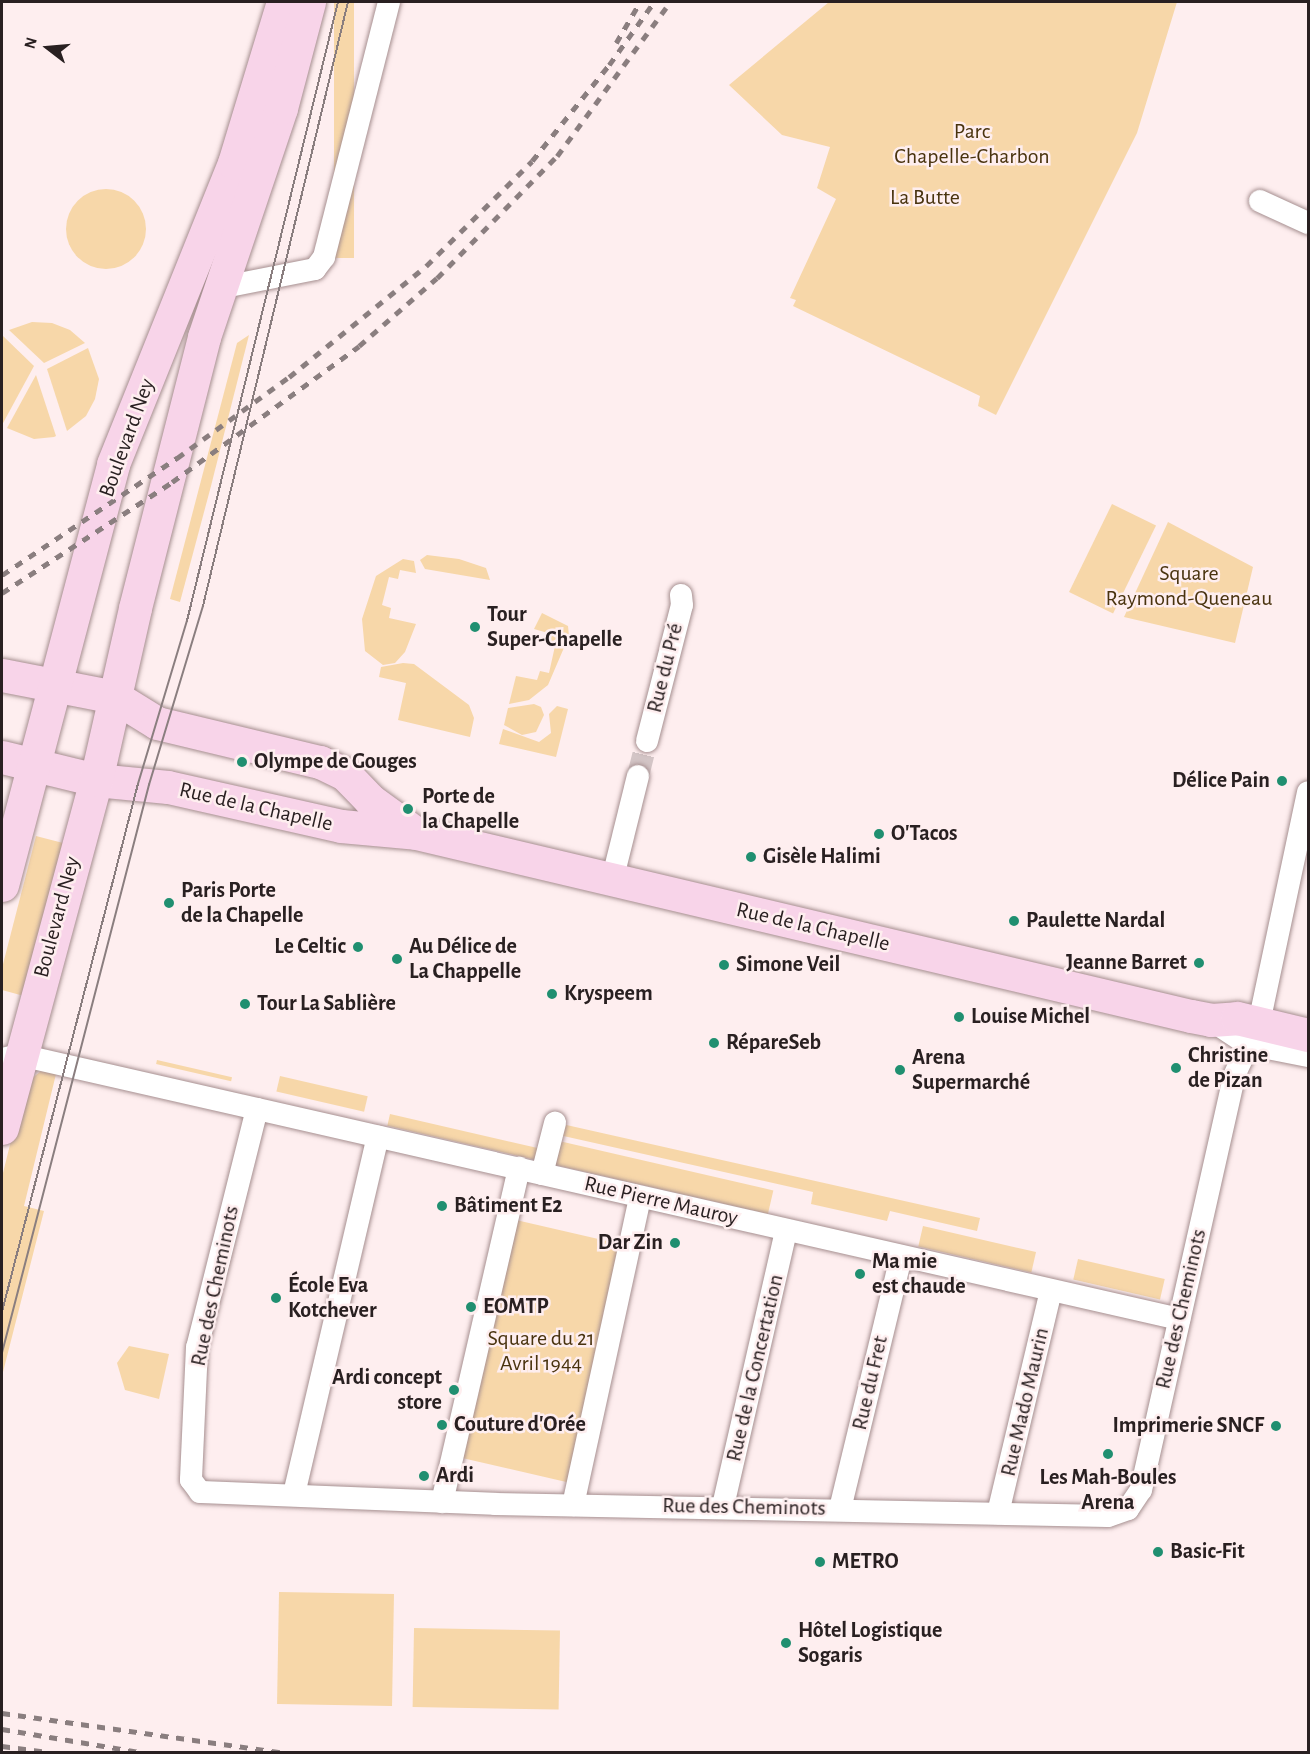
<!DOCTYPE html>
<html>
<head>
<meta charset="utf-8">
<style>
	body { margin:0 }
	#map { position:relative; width:1310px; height:1754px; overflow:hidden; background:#feeeef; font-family:"Alegreya Sans",sans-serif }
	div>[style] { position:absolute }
	.green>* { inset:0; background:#f7d7a9; transform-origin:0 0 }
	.round { border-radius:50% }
	.street-tunnel>* { height:22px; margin-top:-11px; transform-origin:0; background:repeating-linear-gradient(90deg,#d3c5c6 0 22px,transparent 0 33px) }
	.roads { filter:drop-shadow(0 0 2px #a68f90) drop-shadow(0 0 2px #a68f90) }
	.street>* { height:22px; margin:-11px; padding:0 11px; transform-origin:11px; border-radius:11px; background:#fff }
	.primary>* { height:33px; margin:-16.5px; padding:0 16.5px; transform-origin:16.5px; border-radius:16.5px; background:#f8d4e9 }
	.tram>* { height:1.5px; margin:-0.75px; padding:0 0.75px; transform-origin:0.75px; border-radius:0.75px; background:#8a7e7f }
	.rail>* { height:4.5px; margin-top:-2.25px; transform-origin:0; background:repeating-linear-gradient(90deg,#8a7e7f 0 8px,transparent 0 16px) }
	.dots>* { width:16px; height:16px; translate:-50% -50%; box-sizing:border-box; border:3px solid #feeeef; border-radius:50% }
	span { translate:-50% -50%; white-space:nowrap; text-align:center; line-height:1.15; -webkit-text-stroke:5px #feeeef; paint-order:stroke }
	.park-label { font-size:22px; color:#49330e }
	.street-label { font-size:22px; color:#292021 }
	.poi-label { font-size:22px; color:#292021; font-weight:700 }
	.left { translate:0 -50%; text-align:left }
	.right { translate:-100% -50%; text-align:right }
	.frame { position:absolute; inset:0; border:3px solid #292021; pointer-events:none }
	.north { position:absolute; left:18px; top:18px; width:60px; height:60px; -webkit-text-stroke:4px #feeeef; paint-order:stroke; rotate:286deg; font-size:16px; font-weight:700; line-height:24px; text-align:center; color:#292021 }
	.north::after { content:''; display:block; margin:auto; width:21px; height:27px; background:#292021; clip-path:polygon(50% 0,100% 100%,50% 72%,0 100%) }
</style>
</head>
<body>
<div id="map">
	<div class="green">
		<div style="left:334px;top:2px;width:20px;height:256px"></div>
		<div style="clip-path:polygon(829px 2px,1177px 2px,1137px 133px,996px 415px,978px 406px,980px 396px,793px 306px,796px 300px,790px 298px,836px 199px,817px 188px,830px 147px,782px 135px,729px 85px)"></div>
		<div class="round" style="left:66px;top:189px;width:80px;height:80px"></div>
		<div style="clip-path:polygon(32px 322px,52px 323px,70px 330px,85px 343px,44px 363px,9px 330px)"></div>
		<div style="clip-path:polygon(249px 335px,211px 486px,180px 602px,170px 599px,237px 343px)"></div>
		<div style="clip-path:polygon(3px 336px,34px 366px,2px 425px,2px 336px)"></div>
		<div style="clip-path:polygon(88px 348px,99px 379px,95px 399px,86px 416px,67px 431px,47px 369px)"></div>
		<div style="clip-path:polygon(36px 375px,56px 436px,54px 437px,34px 439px,7px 428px)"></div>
		<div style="left:1112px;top:504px;width:49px;height:98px;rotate:26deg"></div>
		<div style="clip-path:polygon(1168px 522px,1253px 567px,1235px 643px,1124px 617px)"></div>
		<div style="clip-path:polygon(427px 555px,459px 559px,486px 568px,490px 580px,425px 569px,420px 560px)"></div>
		<div style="clip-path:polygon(403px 559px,414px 561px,416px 573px,400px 570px,398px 579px,389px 577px,382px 605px,391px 608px,389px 618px,416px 624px,405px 652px,395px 663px,383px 665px,365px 651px,362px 619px,376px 576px)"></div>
		<div style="clip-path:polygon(542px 613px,568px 626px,569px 636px,548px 685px,529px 700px,509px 704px,516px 676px,537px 680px,540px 671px,549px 673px,555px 646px,546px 643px,548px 633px,534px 629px)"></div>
		<div style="clip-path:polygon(403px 663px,414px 664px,469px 705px,474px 718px,470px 737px,398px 720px,406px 683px,379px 677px,381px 667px)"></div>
		<div style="clip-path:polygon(534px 704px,541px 707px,544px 715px,536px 732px,522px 735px,504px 725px,508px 708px)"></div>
		<div style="clip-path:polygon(557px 706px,568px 709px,556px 757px,499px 744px,503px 729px,539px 742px,551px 733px,549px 714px)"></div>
		<div style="clip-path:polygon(36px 836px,63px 843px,24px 996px,2px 990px,2px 968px)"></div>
		<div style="left:157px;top:1060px;width:77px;height:4px;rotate:13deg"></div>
		<div style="clip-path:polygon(41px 1071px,56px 1074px,24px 1206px,44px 1211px,2px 1376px,2px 1177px,25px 1084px)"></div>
		<div style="left:280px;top:1076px;width:90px;height:16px;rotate:13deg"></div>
		<div style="left:390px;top:1114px;width:157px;height:12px;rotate:13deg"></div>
		<div style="clip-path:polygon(562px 1124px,980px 1218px,977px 1231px,890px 1211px,887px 1221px,811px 1204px,813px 1192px,559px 1135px)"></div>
		<div style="left:559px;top:1141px;width:220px;height:24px;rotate:13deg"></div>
		<div style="left:516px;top:1220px;width:109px;height:244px;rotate:13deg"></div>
		<div style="left:923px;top:1226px;width:116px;height:21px;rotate:13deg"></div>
		<div style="left:1078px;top:1259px;width:89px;height:21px;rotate:13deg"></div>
		<div style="clip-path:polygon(129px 1346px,169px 1354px,159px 1399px,125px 1390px,117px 1363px)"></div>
		<div style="left:279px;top:1592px;width:115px;height:112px;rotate:1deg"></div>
		<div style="left:414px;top:1628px;width:146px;height:79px;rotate:1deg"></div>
	</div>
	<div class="street-tunnel">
		<div style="left:638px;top:776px;width:36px;rotate:-76deg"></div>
	</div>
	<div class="roads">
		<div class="street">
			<div style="left:1260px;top:201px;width:53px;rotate:24.6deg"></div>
			<div style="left:219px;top:288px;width:98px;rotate:-11.2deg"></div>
			<div style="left:315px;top:269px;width:15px;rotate:-53deg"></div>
			<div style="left:324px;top:257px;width:263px;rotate:-75.7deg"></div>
			<div style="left:647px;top:741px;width:140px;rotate:-75.6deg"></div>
			<div style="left:682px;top:605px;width:10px;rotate:-96deg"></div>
			<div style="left:612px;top:881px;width:108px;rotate:-76.1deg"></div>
			<div style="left:1211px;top:1020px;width:43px;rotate:33.7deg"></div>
			<div style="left:1247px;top:1044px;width:62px;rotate:11.1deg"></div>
			<div style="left:1259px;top:1023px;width:236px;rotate:-78deg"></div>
			<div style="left:2px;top:1059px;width:18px;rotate:-13deg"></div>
			<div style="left:20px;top:1055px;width:1189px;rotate:12.83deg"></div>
			<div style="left:257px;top:1109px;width:245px;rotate:104.1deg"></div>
			<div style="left:197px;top:1347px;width:133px;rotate:92.6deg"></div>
			<div style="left:191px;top:1480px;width:15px;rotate:53deg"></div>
			<div style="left:200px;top:1492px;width:295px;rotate:2.3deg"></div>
			<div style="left:495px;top:1504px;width:613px;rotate:1.12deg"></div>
			<div style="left:1108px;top:1516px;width:21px;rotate:-19deg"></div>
			<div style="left:1128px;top:1509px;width:23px;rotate:-56deg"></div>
			<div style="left:1141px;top:1490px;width:424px;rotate:-77.3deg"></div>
			<div style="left:1234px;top:1076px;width:53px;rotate:-65.4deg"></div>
			<div style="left:1256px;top:1028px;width:17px;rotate:7deg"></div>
			<div style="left:542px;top:1174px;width:53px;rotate:-75.7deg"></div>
			<div style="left:294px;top:1494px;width:367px;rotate:-76.8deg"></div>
			<div style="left:442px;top:1502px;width:343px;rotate:-77deg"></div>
			<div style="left:573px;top:1505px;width:315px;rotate:-77.7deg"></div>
			<div style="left:723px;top:1506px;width:283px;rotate:-77.1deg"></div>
			<div style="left:840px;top:1509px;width:260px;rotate:-76.4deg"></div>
			<div style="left:998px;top:1513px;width:228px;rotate:-76.6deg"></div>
		</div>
		<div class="primary">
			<div style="left:2px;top:675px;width:115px;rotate:11deg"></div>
			<div style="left:115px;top:697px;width:49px;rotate:31.8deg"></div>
			<div style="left:157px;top:723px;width:168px;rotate:13.5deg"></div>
			<div style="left:320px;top:762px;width:28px;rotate:26deg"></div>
			<div style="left:345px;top:774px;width:36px;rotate:46deg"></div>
			<div style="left:370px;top:800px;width:54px;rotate:36deg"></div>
			<div style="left:2px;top:757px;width:97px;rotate:13.7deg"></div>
			<div style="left:96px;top:780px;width:72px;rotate:5.6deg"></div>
			<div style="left:168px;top:787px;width:177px;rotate:12.7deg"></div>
			<div style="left:341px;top:826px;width:75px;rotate:5.3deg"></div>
			<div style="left:416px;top:833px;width:796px;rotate:13.29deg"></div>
			<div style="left:1191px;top:1016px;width:20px;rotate:11deg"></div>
			<div style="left:1211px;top:1020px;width:26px;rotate:-4deg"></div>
			<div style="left:1237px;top:1018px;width:73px;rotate:13.5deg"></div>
			<div style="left:2px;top:885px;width:435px;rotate:-75.2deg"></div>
			<div style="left:113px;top:464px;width:324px;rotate:-68.1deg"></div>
			<div style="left:234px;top:163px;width:168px;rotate:-73.1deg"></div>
			<div style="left:2px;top:1128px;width:360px;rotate:-74.9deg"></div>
			<div style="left:96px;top:780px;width:176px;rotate:-77.2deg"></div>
			<div style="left:135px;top:608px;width:280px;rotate:-75.7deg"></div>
			<div style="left:204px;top:337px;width:242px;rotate:-71.4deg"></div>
			<div style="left:281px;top:108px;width:110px;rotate:-75.2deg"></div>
		</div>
	</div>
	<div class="tram">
		<div style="left:2px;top:1312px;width:545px;rotate:-75.56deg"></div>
		<div style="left:138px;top:784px;width:170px;rotate:-73.3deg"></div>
		<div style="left:187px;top:621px;width:637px;rotate:-76.29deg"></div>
		<div style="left:2px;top:1353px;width:587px;rotate:-75.49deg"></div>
		<div style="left:149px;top:785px;width:187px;rotate:-73.2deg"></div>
		<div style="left:203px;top:606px;width:621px;rotate:-76.5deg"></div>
	</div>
	<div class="rail">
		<div style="left:616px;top:43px;width:48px;rotate:-59.7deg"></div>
		<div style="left:2px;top:575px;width:211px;rotate:-33.8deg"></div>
		<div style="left:177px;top:458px;width:138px;rotate:-35.9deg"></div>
		<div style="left:289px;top:377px;width:176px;rotate:-39deg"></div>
		<div style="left:426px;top:266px;width:149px;rotate:-44.7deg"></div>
		<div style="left:532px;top:161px;width:123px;rotate:-51.3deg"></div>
		<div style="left:609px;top:65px;width:77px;rotate:-54.5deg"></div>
		<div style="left:2px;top:593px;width:203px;rotate:-33.1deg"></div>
		<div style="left:172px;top:482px;width:231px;rotate:-36deg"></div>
		<div style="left:359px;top:346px;width:103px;rotate:-41.1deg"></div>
		<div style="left:437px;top:278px;width:171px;rotate:-45.5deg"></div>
		<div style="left:557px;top:156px;width:191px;rotate:-53.7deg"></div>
		<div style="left:2px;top:1713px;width:281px;rotate:8deg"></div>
		<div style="left:2px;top:1729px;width:139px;rotate:9.5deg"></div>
		<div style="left:2px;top:1746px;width:46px;rotate:7.4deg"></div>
	</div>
	<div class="dots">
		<div style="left:475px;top:627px;background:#208f70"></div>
		<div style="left:242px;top:762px;background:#208f70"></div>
		<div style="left:1282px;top:781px;background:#208f70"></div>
		<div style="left:408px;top:809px;background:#208f70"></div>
		<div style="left:879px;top:834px;background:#208f70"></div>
		<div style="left:751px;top:857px;background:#208f70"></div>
		<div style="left:169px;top:903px;background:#208f70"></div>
		<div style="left:1014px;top:921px;background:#208f70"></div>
		<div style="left:358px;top:947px;background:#208f70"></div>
		<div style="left:397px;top:959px;background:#208f70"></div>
		<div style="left:1199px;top:963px;background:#208f70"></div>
		<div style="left:724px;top:965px;background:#208f70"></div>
		<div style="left:552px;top:994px;background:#208f70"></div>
		<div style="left:245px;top:1004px;background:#208f70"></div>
		<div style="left:959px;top:1017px;background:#208f70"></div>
		<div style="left:714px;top:1043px;background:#208f70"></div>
		<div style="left:1176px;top:1068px;background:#208f70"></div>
		<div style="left:900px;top:1070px;background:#208f70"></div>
		<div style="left:442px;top:1206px;background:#208f70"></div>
		<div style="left:675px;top:1243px;background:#208f70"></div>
		<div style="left:860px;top:1274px;background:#208f70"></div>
		<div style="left:276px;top:1298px;background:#208f70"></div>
		<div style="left:471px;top:1307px;background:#208f70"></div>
		<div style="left:454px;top:1390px;background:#208f70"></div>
		<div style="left:442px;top:1425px;background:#208f70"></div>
		<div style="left:1276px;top:1426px;background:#208f70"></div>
		<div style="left:1108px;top:1454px;background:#208f70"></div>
		<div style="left:424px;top:1476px;background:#208f70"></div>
		<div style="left:1158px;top:1552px;background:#208f70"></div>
		<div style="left:820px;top:1562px;background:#208f70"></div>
		<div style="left:786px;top:1643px;background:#208f70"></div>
	</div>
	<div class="park-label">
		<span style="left:972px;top:144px">Parc<br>Chapelle-Charbon</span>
		<span style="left:925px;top:198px">La Butte</span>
		<span style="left:1189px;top:586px">Square<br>Raymond-Queneau</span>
		<span style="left:541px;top:1351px">Square du 21<br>Avril 1944</span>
	</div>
	<div class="street-label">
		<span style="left:127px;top:438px;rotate:-70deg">Boulevard Ney</span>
		<span style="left:665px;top:668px;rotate:-76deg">Rue du Pré</span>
		<span style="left:256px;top:807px;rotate:13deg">Rue de la Chapelle</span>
		<span style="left:57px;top:917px;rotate:-75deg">Boulevard Ney</span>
		<span style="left:813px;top:927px;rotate:13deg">Rue de la Chapelle</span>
		<span style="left:661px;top:1201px;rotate:13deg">Rue Pierre Mauroy</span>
		<span style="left:215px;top:1286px;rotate:-78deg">Rue des Cheminots</span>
		<span style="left:1181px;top:1309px;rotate:-77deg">Rue des Cheminots</span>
		<span style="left:755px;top:1368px;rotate:-77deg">Rue de la Concertation</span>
		<span style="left:870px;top:1383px;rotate:-77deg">Rue du Fret</span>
		<span style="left:1025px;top:1402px;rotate:-77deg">Rue Mado Maurin</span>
		<span style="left:744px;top:1507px;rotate:1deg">Rue des Cheminots</span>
	</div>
	<div class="poi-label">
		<span class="left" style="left:487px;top:627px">Tour<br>Super-Chapelle</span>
		<span class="left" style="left:254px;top:762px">Olympe de Gouges</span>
		<span class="right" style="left:1270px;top:781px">Délice Pain</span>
		<span class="left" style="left:422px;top:809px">Porte de<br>la Chapelle</span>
		<span class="left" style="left:891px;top:834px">O'Tacos</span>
		<span class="left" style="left:763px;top:857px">Gisèle Halimi</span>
		<span class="left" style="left:181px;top:903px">Paris Porte<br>de la Chapelle</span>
		<span class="left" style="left:1026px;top:921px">Paulette Nardal</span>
		<span class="left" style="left:409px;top:959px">Au Délice de<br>La Chappelle</span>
		<span class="right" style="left:346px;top:947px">Le Celtic</span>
		<span class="right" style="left:1187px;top:963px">Jeanne Barret</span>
		<span class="left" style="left:736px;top:965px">Simone Veil</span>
		<span class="left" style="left:564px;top:994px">Kryspeem</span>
		<span class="left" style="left:257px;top:1004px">Tour La Sablière</span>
		<span class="left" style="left:971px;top:1017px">Louise Michel</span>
		<span class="left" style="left:726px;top:1043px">RépareSeb</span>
		<span class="left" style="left:1188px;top:1068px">Christine<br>de Pizan</span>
		<span class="left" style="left:912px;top:1070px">Arena<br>Supermarché</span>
		<span class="left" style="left:454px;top:1206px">Bâtiment E2</span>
		<span class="right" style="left:663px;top:1243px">Dar Zin</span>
		<span class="left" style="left:872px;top:1274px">Ma mie<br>est chaude</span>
		<span class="left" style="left:288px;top:1298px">École Eva<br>Kotchever</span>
		<span class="left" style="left:483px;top:1307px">EOMTP</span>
		<span class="right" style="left:442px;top:1390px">Ardi concept<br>store</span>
		<span class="left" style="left:454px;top:1425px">Couture d'Orée</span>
		<span class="right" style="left:1264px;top:1426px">Imprimerie SNCF</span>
		<span class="left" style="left:436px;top:1476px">Ardi</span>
		<span style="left:1108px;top:1490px">Les Mah-Boules<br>Arena</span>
		<span class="left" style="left:1170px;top:1552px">Basic-Fit</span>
		<span class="left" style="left:832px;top:1562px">METRO</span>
		<span class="left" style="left:798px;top:1643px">Hôtel Logistique<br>Sogaris</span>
	</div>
	<div class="frame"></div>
	<div class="north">N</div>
</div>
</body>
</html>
